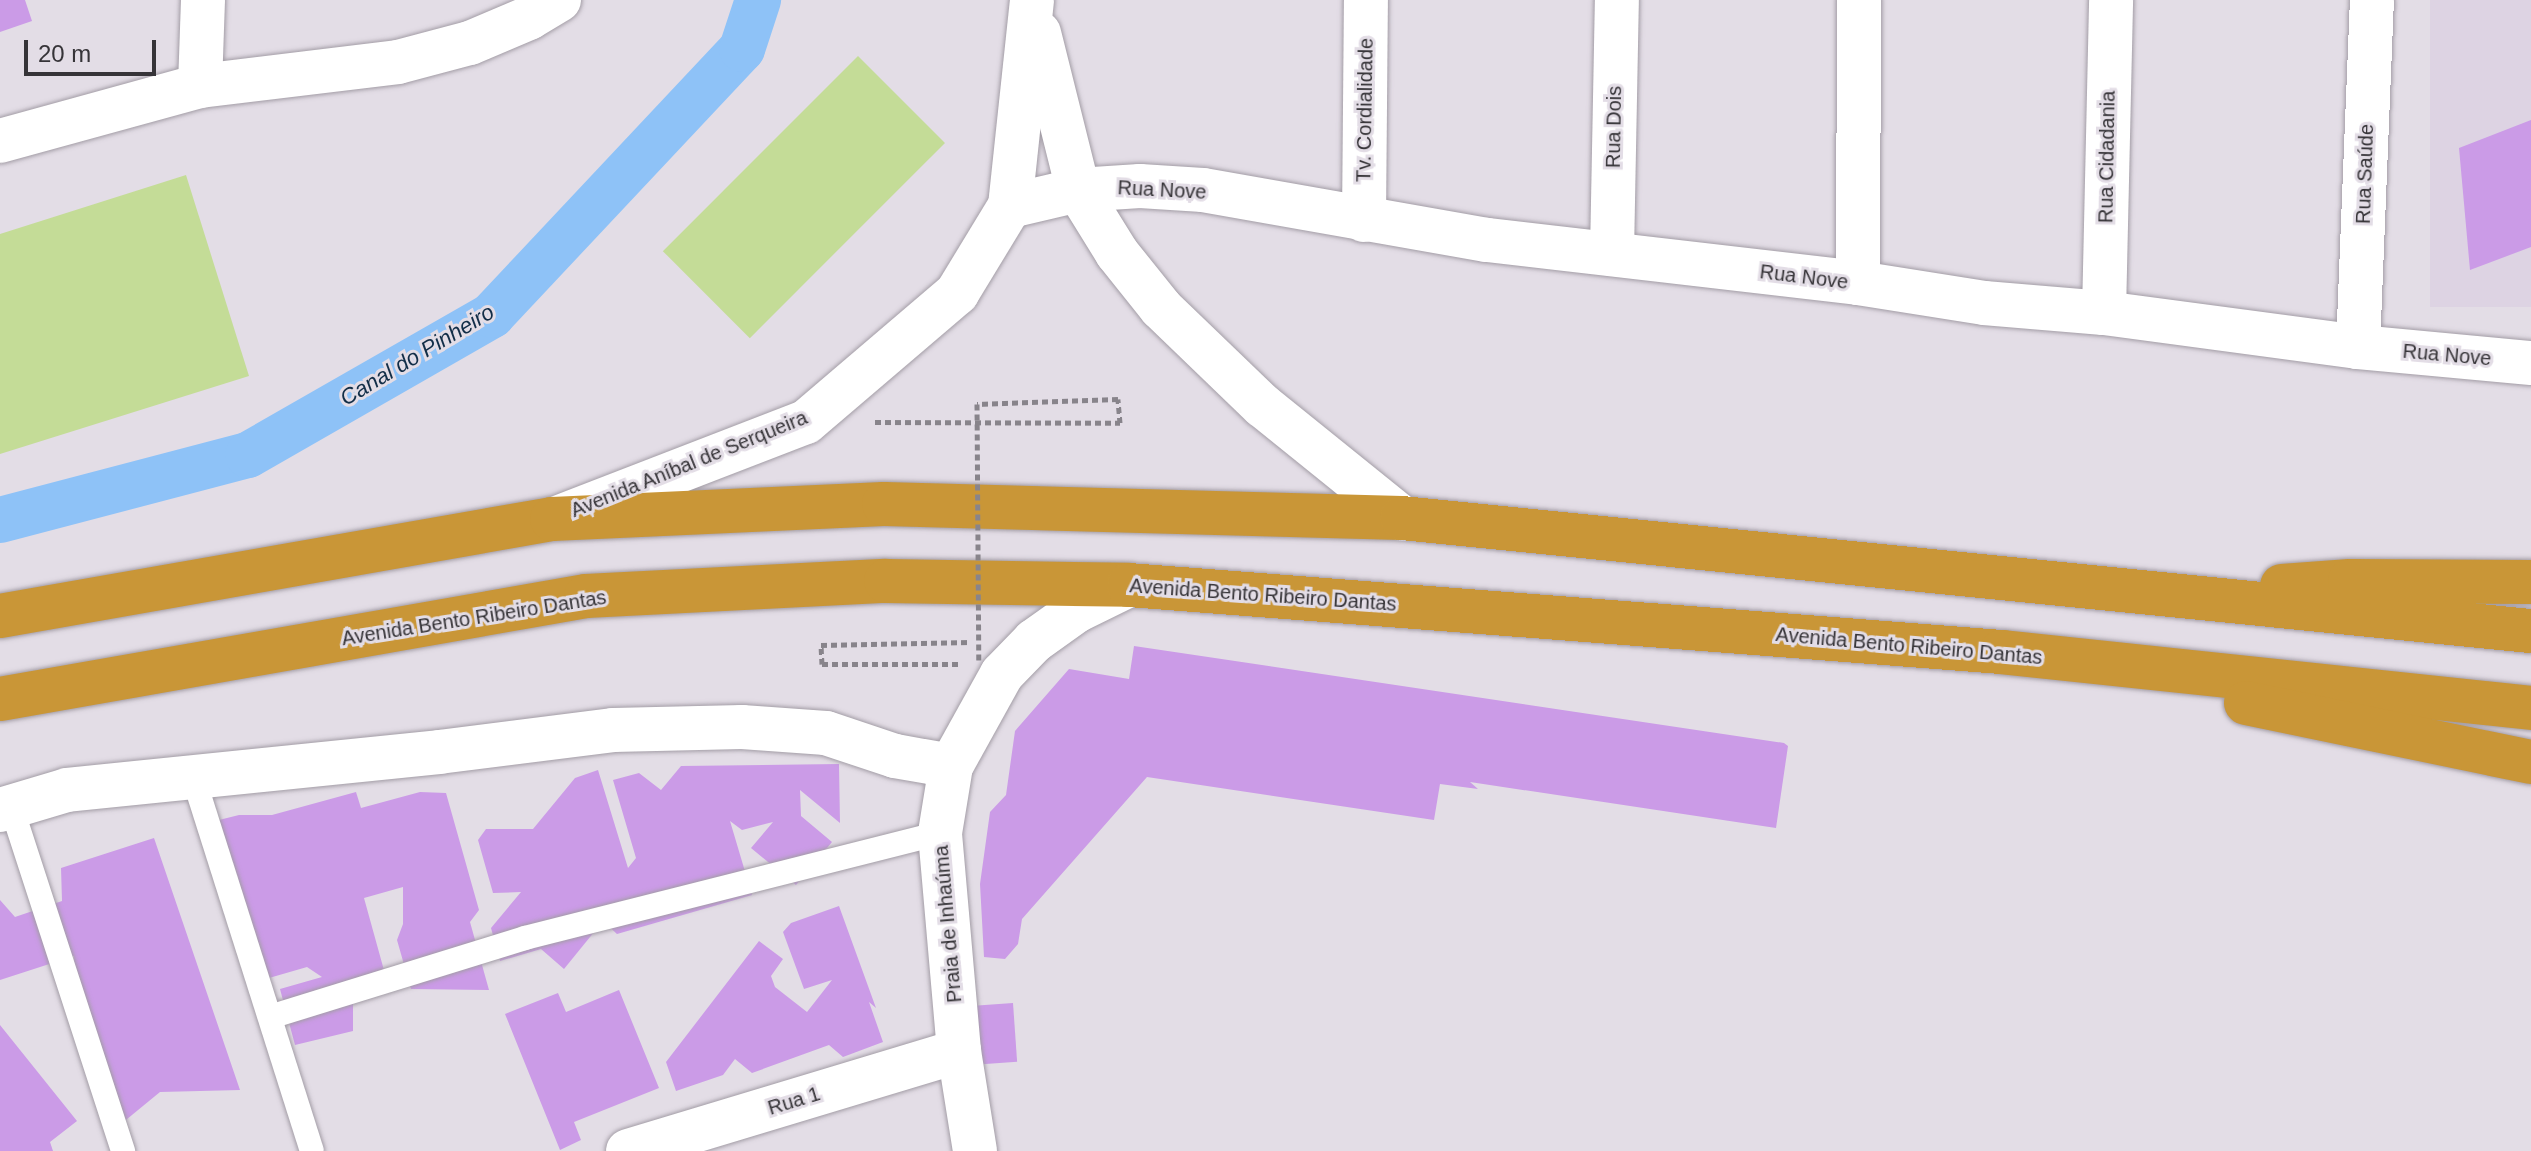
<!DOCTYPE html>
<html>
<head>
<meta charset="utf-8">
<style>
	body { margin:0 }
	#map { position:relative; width:2531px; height:1151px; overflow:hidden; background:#e3dde6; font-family:Helvetica,sans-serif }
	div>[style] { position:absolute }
	.built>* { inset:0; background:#ddd3e3; transform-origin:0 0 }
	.green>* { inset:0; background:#c4dc97; transform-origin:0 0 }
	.canal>* { height:46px; margin:-23px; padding:0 23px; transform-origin:23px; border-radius:23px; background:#8ec2f7 }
	.building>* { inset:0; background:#cb9be7; transform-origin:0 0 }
	.path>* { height:5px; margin-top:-2.5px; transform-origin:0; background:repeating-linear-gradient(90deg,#88848b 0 6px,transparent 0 10px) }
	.roads { filter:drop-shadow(0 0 2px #a39da6) drop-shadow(0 0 2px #a39da6) }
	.lane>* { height:24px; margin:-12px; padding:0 12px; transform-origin:12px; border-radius:12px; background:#fff }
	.street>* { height:44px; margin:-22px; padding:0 22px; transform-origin:22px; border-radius:22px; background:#fff }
	.secondary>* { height:44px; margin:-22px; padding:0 22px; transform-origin:22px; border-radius:22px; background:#fff }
	.highway>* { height:44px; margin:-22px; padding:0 22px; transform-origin:22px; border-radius:22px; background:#c99637 }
	.path-bridge>* { height:5px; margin-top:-2.5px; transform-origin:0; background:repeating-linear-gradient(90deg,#88848b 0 6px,transparent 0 10px) }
	span { translate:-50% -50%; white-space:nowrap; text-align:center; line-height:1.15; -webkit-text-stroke:6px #e3dde6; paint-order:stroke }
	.street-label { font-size:20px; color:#363438 }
	.water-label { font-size:22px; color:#122e48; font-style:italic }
	.scale { position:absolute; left:24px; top:40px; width:132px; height:36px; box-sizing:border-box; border:4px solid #363438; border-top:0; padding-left:10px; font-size:24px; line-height:28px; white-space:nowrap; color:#363438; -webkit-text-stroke:6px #e3dde6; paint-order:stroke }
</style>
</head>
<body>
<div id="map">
	<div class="built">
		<div style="left:2430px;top:0;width:101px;height:307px"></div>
	</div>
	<div class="green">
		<div style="left:858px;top:56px;width:123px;height:276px;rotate:45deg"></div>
		<div style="clip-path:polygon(186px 175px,249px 376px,0 454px,0 234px)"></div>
	</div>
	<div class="canal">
		<div style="left:0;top:520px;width:256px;rotate:-14.7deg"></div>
		<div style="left:248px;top:455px;width:281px;rotate:-29.8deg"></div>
		<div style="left:492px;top:315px;width:365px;rotate:-46.8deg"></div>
		<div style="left:742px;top:49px;width:52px;rotate:-71.9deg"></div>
	</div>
	<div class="building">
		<div style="clip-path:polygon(0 0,25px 0,32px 21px,0 32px)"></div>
		<div style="clip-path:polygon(2531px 120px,2531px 247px,2470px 270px,2459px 148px)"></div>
		<div style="clip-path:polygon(1134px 646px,1784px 743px,1788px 746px,1776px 828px,1470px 782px,1478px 789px,1440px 784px,1434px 820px,1147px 777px,1022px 919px,1018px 944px,1005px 959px,984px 957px,980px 884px,990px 812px,1006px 795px,1015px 731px,1069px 669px,1129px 679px)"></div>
		<div style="clip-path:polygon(839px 764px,840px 823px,800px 790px,801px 816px,832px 842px,796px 885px,751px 848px,773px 822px,742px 830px,730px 821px,752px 895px,617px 934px,603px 921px,564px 969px,541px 949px,500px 961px,491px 928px,521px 892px,493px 893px,478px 840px,486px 829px,533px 829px,575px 778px,598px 770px,628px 868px,636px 858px,613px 780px,639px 773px,661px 790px,681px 766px)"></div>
		<div style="clip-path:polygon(356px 792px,361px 808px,420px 792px,446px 793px,479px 910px,470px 922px,489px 990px,411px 989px,397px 940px,403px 924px,403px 887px,364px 898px,390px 992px,353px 1001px,353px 1031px,295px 1045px,280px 989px,322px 977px,307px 967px,269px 978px,215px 821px,239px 815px,272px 815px)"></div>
		<div style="clip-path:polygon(154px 838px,240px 1090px,160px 1092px,121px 1124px,75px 989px,74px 956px,0 980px,0 900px,15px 917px,62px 901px,61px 868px)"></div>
		<div style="clip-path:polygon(839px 906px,876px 1008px,869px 1002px,883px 1042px,843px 1057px,829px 1045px,752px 1073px,735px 1059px,723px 1075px,676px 1091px,666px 1062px,759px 941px,783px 959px,771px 976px,775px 987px,807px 1012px,832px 980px,804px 989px,783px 932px,791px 923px)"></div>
		<div style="clip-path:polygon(619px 990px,659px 1088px,574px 1122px,581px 1140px,560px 1150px,505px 1014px,558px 993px,566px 1012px)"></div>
		<div style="left:1013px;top:1003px;width:59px;height:53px;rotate:86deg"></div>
		<div style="clip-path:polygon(0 1025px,77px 1121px,50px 1142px,53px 1151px,0 1151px)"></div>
	</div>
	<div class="path">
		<div style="left:875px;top:422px;width:245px;rotate:0.2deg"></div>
		<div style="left:1120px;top:423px;width:24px;rotate:-95deg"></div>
		<div style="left:1118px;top:399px;width:141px;rotate:178deg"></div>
		<div style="left:958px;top:664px;width:136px;rotate:180deg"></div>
		<div style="left:822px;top:664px;width:19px;rotate:-93deg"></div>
		<div style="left:821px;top:645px;width:150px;rotate:-1.1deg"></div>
	</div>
	<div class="roads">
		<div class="lane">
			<div style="left:193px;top:776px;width:393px;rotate:72.4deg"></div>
			<div style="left:11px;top:806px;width:363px;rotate:72deg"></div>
			<div style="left:270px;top:1017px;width:267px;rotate:-17.2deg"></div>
			<div style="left:525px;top:938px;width:428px;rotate:-14.2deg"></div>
		</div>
		<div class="street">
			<div style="left:200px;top:86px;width:86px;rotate:-88deg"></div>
			<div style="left:1010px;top:206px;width:70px;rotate:-13.2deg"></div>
			<div style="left:1078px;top:190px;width:62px;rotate:-3.7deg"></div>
			<div style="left:1140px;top:186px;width:63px;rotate:3.6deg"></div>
			<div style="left:1203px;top:190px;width:288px;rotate:10deg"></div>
			<div style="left:1487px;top:240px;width:373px;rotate:6.6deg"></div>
			<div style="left:1858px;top:283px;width:128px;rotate:9deg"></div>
			<div style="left:1984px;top:303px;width:120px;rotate:4.8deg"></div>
			<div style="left:2104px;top:313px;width:256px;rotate:7.6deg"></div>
			<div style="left:2358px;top:347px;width:174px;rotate:5.3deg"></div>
			<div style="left:1364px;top:220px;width:220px;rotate:-89.5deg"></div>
			<div style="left:1612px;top:254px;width:254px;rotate:-88.9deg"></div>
			<div style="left:1858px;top:283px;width:283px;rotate:-89.8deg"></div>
			<div style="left:2104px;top:313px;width:313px;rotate:-88.7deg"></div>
			<div style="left:2358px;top:347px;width:347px;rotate:-87.7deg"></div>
			<div style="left:0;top:810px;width:70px;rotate:-16.6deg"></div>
			<div style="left:67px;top:790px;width:374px;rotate:-5.8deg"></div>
			<div style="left:439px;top:752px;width:175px;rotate:-7.2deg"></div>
			<div style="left:613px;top:730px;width:129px;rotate:-1.3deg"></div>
			<div style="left:742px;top:727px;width:84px;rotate:4.1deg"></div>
			<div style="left:826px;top:733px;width:73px;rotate:18.4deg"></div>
			<div style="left:895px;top:756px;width:57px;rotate:10.1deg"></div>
			<div style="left:628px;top:1151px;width:346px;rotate:-16.8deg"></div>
			<div style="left:975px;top:1151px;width:101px;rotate:-99.1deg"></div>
			<div style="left:959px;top:1051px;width:219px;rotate:-95deg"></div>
			<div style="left:940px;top:833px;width:68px;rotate:-80.7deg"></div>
			<div style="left:951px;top:766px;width:105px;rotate:-61deg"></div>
			<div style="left:1002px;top:674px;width:46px;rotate:-45.9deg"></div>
			<div style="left:1034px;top:641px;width:52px;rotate:-35.5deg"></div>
			<div style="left:1076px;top:611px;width:59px;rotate:-26.1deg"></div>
		</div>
		<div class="secondary">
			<div style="left:1039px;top:33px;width:162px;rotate:76deg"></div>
			<div style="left:1078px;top:190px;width:74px;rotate:58.2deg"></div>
			<div style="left:1117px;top:253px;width:70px;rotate:51.3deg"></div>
			<div style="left:1161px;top:308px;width:141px;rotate:43.9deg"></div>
			<div style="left:1263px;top:406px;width:179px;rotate:38.9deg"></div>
			<div style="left:0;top:141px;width:207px;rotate:-15.4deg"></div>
			<div style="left:200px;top:86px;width:199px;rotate:-6.9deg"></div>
			<div style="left:398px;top:62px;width:74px;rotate:-14.8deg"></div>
			<div style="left:470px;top:43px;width:64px;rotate:-23deg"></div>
			<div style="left:529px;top:18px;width:35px;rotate:-31deg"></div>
			<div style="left:562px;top:516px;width:261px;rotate:-21.1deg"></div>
			<div style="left:806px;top:422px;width:199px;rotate:-40.5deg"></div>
			<div style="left:957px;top:293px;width:102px;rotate:-58.7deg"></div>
			<div style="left:1010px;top:206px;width:207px;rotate:-83.9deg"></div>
		</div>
		<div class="highway">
			<div style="left:2282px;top:586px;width:68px;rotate:-4.2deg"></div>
			<div style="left:2350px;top:581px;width:181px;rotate:0.3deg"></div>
			<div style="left:0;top:616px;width:560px;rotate:-9.97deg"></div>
			<div style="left:552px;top:519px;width:332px;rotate:-2.6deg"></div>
			<div style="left:884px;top:504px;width:518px;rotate:1.55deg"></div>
			<div style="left:1402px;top:518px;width:1135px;rotate:5.72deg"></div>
			<div style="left:0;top:699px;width:595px;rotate:-9.97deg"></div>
			<div style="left:586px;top:596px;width:300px;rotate:-2.9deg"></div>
			<div style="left:886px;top:581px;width:243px;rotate:0.9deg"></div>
			<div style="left:1129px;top:585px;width:875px;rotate:4.39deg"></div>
			<div style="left:2001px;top:652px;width:533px;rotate:6.03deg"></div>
			<div style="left:2246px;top:703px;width:291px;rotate:11.7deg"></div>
		</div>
	</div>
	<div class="path-bridge">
		<div style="left:977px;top:404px;width:260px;rotate:89.6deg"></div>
	</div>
	<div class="street-label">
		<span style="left:1365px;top:110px;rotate:-89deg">Tv. Cordialidade</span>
		<span style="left:1614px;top:127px;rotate:-89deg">Rua Dois</span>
		<span style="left:2107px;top:157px;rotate:-89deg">Rua Cidadania</span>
		<span style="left:2365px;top:174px;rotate:-88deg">Rua Saúde</span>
		<span style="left:1162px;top:190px;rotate:3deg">Rua Nove</span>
		<span style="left:1804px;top:277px;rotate:7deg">Rua Nove</span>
		<span style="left:2447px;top:355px;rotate:5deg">Rua Nove</span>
		<span style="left:689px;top:464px;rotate:-22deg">Avenida Aníbal de Serqueira</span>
		<span style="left:1263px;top:595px;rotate:4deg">Avenida Bento Ribeiro Dantas</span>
		<span style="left:474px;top:618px;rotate:-9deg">Avenida Bento Ribeiro Dantas</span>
		<span style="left:1909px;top:646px;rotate:5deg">Avenida Bento Ribeiro Dantas</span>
		<span style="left:948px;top:924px;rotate:-95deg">Praia de Inhaúma</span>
		<span style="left:794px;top:1101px;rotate:-17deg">Rua 1</span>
	</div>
	<div class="water-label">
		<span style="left:417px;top:355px;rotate:-31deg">Canal do Pinheiro</span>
	</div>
	<div class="scale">20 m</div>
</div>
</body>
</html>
